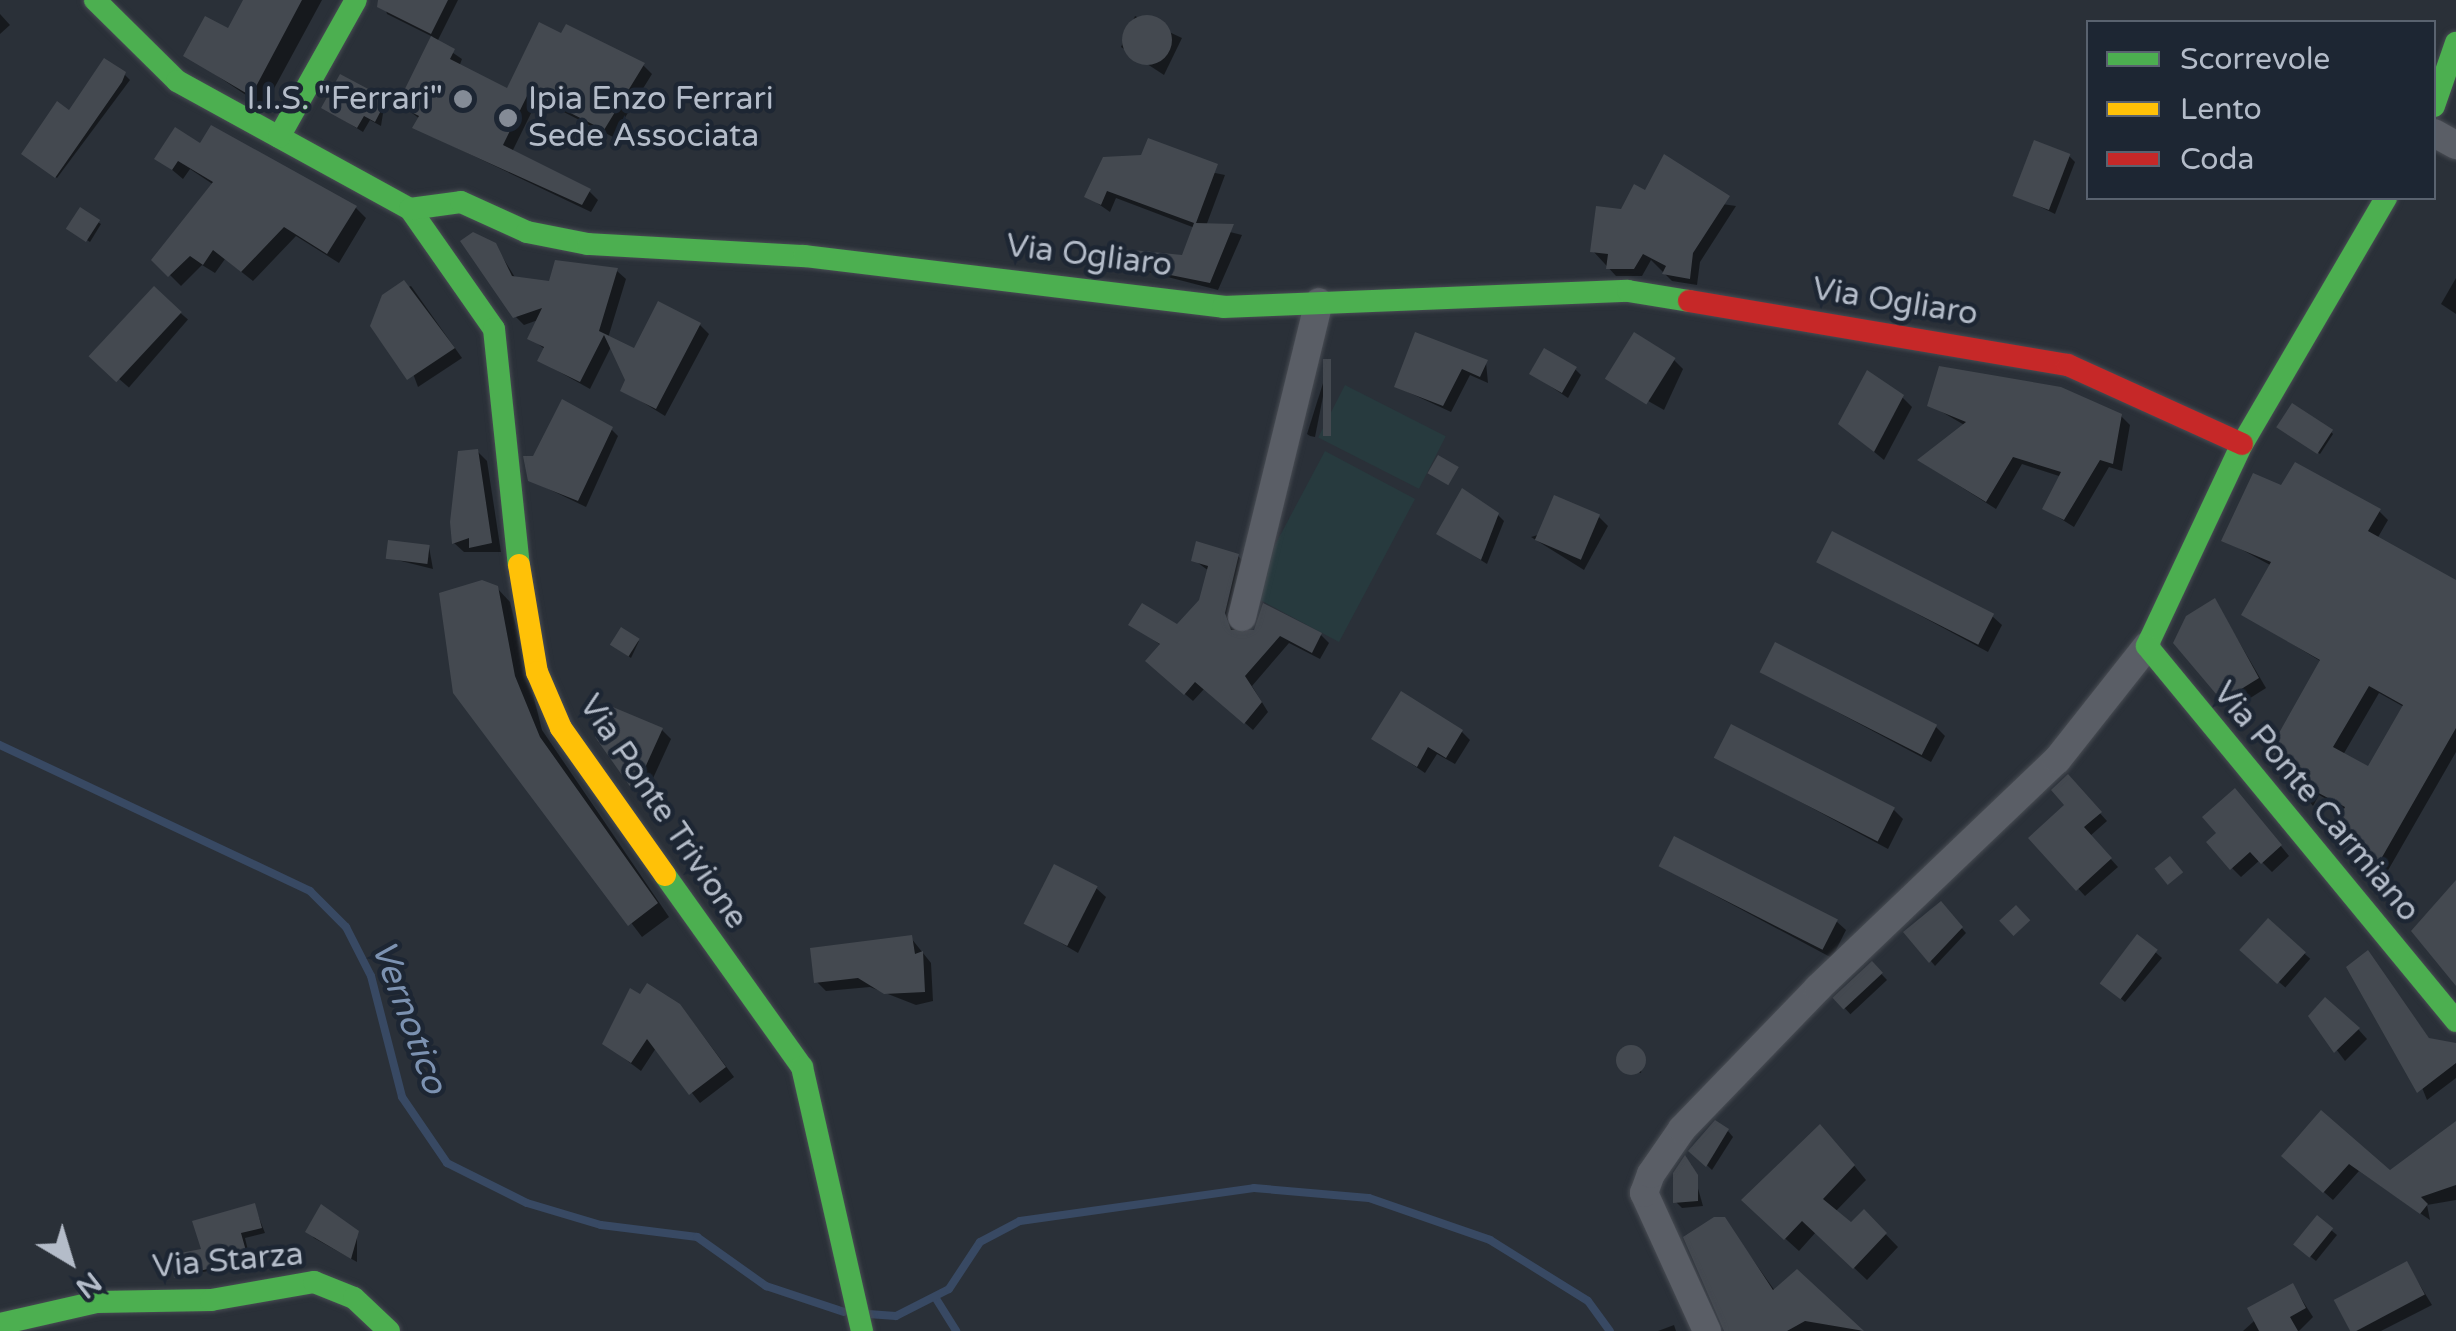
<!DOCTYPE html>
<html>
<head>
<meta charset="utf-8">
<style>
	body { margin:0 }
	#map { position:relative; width:2456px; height:1331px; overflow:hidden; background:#2a3038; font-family:"Varela Round",sans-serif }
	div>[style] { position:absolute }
	.green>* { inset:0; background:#273a3e; transform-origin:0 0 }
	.shadow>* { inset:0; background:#0007; transform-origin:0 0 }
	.stream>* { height:8px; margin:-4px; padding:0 4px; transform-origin:4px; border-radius:4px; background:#384963 }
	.building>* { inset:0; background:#444950; transform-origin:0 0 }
	.round { border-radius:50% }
	.roads { filter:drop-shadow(0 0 2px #484c53) drop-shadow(0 0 2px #484c53) }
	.street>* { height:28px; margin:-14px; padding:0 14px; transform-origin:14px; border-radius:14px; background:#5a5e66 }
	.fast>* { height:22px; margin:-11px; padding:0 11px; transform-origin:11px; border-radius:11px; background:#4caf50 }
	.slow>* { height:22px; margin:-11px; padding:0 11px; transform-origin:11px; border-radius:11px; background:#ffc107 }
	.jam>* { height:22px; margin:-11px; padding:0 11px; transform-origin:11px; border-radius:11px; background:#c62828 }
	.dots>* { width:28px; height:28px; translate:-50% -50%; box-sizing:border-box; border:5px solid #1d2633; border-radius:50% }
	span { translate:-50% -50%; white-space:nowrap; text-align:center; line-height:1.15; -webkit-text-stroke:9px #1d2633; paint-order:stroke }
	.poi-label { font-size:32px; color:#b4bcc9 }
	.right { translate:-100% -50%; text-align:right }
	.left { translate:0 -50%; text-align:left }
	.street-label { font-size:32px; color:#b4bcc9 }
	.water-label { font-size:35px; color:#7c92b1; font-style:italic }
	.legend { position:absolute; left:2086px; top:20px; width:350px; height:180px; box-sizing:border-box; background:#1d2633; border:2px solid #59626f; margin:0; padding:12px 18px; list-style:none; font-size:30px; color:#b4bcc9 }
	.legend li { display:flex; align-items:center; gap:20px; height:50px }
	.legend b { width:50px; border:2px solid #59626f }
	.north { position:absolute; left:20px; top:1211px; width:100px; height:100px; -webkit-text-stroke:8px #1d2633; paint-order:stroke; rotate:142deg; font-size:28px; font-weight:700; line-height:40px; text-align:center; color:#b4bcc9 }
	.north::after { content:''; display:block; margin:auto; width:35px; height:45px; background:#b4bcc9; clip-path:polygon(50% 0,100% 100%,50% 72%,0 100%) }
</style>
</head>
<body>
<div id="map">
	<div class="green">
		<div style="left:1345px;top:385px;width:113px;height:59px;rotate:27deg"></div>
		<div style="left:1325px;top:451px;width:102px;height:162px;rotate:28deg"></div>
	</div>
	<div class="shadow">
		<div style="clip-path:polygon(246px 0,322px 0,264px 107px,186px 55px,229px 32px)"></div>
		<div style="clip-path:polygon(383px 0,458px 0,437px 42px,462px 59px,459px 67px,508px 91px,643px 65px,652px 74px,613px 137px,538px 99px,512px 152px,589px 191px,598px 200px,591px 212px,415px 128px,420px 119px,400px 104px,433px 37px,387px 14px)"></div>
		<div style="clip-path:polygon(0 14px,10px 25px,0 34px)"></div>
		<div style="clip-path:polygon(1135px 16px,1182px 38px,1164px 75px,1121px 47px)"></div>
		<div style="clip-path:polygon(124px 74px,130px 80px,57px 178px,30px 159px,70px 113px)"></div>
		<div style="clip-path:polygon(385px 101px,381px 126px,370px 120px,363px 132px,324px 108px)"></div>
		<div style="clip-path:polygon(200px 146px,356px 208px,366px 218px,339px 263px,296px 236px,253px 281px,225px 259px,215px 273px,202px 265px,181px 286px,155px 260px,214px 185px,190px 169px,183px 179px,158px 158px)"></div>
		<div style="clip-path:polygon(2069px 156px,2075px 162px,2055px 214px,2016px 195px)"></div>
		<div style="clip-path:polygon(1142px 158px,1225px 175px,1206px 226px,1242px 235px,1218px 290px,1094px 258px,1184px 257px,1195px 228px,1116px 198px,1110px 212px,1087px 196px)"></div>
		<div style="clip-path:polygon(1646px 193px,1736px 206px,1700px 262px,1697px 285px,1672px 281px,1651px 260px,1642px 276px,1616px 276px,1593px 251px)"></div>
		<div style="clip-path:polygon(80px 211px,101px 224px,90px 242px,72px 230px)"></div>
		<div style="clip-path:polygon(495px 245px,516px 279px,551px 284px,617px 271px,626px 279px,608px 338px,635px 351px,700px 325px,709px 334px,665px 416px,623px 390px,628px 380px,612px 345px,590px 389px,540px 361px,546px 350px,530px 338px,538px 320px,524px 325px,515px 316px)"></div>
		<div style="clip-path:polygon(2456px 278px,2456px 314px,2441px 304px)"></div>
		<div style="clip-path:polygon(411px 286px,462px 358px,418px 387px,384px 297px)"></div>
		<div style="left:154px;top:290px;width:45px;height:90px;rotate:41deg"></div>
		<div style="clip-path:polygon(1674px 360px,1683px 369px,1664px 410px,1613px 381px)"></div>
		<div style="clip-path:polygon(1330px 361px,1315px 437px,1310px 436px,1307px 434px)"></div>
		<div style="clip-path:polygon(1486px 362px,1488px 383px,1470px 375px,1451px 412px,1397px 387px)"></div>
		<div style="clip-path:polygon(1575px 369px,1581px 375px,1568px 398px,1532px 374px)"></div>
		<div style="clip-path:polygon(1902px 397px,1912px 407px,1884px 460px,1851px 433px)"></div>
		<div style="clip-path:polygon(1930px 405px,2121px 416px,2130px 425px,2122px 471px,2109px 467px,2074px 527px,2045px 509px,2062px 477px,2022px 464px,1996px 509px,1920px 461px,1966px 426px)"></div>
		<div style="clip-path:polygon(611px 429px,618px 436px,586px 507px,530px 480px,534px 459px)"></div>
		<div style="clip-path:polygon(2283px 430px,2331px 432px,2333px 434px,2320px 454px)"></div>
		<div style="clip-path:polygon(477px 451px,487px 461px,501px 552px,464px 552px,454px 543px)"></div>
		<div style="clip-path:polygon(evenodd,2282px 488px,2379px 511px,2388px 520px,2377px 539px,2456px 583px,2456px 752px,2379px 886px,2334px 833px,2347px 810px,2319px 795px,2313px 806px,2270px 755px,2322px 662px,2244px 615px,2272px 566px,2224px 540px,2282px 488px,2379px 693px,2404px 707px,2369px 770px,2343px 755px,2379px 693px)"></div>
		<div style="clip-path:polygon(1498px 515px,1504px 521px,1487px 564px,1439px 534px)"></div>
		<div style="clip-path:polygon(1599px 517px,1608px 526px,1584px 570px,1531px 537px)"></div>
		<div style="clip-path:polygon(429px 547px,433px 569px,389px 558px)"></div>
		<div style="clip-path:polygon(1238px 556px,1246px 564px,1235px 633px,1321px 635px,1329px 643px,1320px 659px,1289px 643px,1252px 686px,1268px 712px,1253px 730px,1205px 688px,1193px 701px,1156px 669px,1162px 646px,1131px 624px,1178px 628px,1201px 601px,1209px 571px,1194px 560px)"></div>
		<div style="clip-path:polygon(1819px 561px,1992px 616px,2002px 625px,1988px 652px)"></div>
		<div style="clip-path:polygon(497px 588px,510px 602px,542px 730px,669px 917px,642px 937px,455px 692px)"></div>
		<div style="clip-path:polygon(2215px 601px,2266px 688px,2233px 709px,2223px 699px)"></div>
		<div style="clip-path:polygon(639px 641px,631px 658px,615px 647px)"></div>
		<div style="clip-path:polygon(1762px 672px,1935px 726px,1945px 736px,1931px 762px)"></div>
		<div style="clip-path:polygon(662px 730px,671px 739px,644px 798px,598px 737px)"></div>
		<div style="clip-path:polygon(1462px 732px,1470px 740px,1455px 764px,1437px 754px,1425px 773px,1375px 739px)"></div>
		<div style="clip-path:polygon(1717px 757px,1894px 810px,1903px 819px,1888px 849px)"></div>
		<div style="clip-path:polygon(2068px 778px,2107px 821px,2090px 836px,2118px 867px,2085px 896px,2031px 838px,2068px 805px)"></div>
		<div style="clip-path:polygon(2244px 801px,2289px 856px,2272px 872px,2260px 860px,2241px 877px,2232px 868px)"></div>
		<div style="clip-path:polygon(1662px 867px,1836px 921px,1846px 930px,1832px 958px)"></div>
		<div style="clip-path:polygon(1096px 888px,1106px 897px,1078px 953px,1027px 923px)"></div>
		<div style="clip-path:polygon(1941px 904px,1966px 933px,1935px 966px,1907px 932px)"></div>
		<div style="left:2268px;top:922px;width:56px;height:38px;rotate:41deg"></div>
		<div style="clip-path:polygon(2138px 937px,2162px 958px,2125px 1002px,2107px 987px)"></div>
		<div style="clip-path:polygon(911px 938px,931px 963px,933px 1001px,916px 1005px,870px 987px,826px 991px,817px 982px)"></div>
		<div style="clip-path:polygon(2368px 953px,2430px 1040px,2456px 1053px,2456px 1078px,2427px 1100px)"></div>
		<div style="left:1872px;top:964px;width:22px;height:50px;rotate:47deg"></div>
		<div style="clip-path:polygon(689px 1017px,734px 1077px,700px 1103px,656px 1048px,641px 1071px,605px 1044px)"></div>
		<div style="clip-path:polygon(2312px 1017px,2358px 1029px,2367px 1039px,2345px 1061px)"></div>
		<div style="clip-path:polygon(1624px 1051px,1643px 1056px,1641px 1073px,1622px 1068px)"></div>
		<div style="clip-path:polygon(2322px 1113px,2390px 1173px,2456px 1123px,2456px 1200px,2427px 1205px,2430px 1220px,2359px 1171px,2333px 1200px,2292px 1164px)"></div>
		<div style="clip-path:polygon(1728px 1131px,1733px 1137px,1712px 1170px,1692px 1151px)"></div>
		<div style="clip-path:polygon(1833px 1140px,1866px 1180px,1835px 1212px,1851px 1226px,1864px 1212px,1898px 1247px,1867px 1280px,1816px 1232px,1799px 1251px,1757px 1213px)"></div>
		<div style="clip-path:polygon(1691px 1164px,1703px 1206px,1682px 1208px,1676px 1202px)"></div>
		<div style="clip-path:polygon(254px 1205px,265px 1233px,245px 1238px,251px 1263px,176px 1277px)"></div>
		<div style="clip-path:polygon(1724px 1219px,1775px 1291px,1797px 1272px,1861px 1331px,1727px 1331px)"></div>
		<div style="clip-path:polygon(2331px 1230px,2337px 1235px,2316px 1261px,2302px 1250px)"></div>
		<div style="clip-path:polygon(309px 1232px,357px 1233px,357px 1262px,314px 1238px)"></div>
		<div style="clip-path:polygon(2407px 1264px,2432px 1305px,2381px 1331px,2352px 1331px,2336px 1300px)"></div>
		<div style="clip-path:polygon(2293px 1286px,2313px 1317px,2299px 1331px,2243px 1331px)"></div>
		<div style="clip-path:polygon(1674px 1325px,1676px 1331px,1658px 1331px)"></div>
	</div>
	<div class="stream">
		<div style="left:0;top:745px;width:343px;rotate:25.2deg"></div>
		<div style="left:310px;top:891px;width:51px;rotate:45deg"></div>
		<div style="left:346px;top:927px;width:55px;rotate:63deg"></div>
		<div style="left:371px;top:976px;width:125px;rotate:75.6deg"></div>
		<div style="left:402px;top:1097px;width:80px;rotate:55.7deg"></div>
		<div style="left:447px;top:1163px;width:89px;rotate:26.6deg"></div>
		<div style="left:527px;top:1203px;width:77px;rotate:16.6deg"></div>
		<div style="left:601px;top:1225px;width:97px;rotate:7.1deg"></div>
		<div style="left:697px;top:1237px;width:85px;rotate:35.4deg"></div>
		<div style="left:766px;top:1286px;width:82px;rotate:18.4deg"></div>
		<div style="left:935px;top:1297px;width:40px;rotate:58deg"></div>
		<div style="left:868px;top:1314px;width:28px;rotate:4deg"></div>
		<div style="left:896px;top:1316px;width:59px;rotate:-27deg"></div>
		<div style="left:949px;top:1289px;width:56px;rotate:-56.6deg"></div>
		<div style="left:980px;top:1242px;width:45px;rotate:-27.7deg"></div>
		<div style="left:1020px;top:1221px;width:236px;rotate:-8deg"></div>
		<div style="left:1254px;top:1188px;width:115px;rotate:5deg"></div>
		<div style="left:1369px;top:1198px;width:128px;rotate:19.1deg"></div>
		<div style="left:1490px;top:1240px;width:115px;rotate:31.9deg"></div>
		<div style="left:1588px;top:1301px;width:37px;rotate:54deg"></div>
	</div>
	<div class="building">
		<div style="clip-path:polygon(243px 0,302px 0,251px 96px,183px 56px,205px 16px,228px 28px)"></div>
		<div style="clip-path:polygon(378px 0,448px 0,431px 34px,377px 7px)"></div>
		<div class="round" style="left:1122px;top:15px;width:50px;height:50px"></div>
		<div style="clip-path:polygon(539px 22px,561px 33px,566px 24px,645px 63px,604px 130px,529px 92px,503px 145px,591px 189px,582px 205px,412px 128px,419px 116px,397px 105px,431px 36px,455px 49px,450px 59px,507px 88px)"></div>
		<div style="clip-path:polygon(104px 58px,126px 72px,122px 82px,55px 178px,21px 154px,57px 101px,69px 110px)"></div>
		<div style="clip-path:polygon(340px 74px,387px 99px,375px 122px,364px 116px,357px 128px,321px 108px)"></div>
		<div style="clip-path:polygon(211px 125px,357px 206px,327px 254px,284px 227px,241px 272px,213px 250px,203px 265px,190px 256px,168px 277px,151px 260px,213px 182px,178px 161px,172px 170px,154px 159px,175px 127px,200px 143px)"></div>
		<div style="clip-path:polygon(1148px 138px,1218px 164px,1196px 223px,1234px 224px,1210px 283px,1091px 259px,1093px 246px,1182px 255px,1194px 223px,1107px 191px,1101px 205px,1084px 197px,1103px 157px,1141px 155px)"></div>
		<div style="left:2034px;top:140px;width:39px;height:60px;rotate:21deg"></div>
		<div style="clip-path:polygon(1664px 154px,1730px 196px,1693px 253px,1690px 279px,1662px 274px,1666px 266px,1643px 254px,1634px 269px,1606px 269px,1608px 254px,1590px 252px,1596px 206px,1621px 209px,1634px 184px,1645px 190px)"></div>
		<div style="left:80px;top:207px;width:24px;height:26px;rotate:33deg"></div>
		<div style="clip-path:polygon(473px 232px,496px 243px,512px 276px,549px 281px,555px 260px,618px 268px,599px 331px,634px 348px,658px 301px,701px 323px,656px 409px,620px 391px,625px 380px,604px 335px,580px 382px,537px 361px,544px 347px,527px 339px,542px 308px,513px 318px,460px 241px)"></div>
		<div style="clip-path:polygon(404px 280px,455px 348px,407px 380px,370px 326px,382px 295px)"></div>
		<div style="left:154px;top:286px;width:38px;height:96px;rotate:43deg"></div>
		<div style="clip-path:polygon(1415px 332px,1488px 360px,1480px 377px,1462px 369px,1443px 406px,1394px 387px)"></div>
		<div style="left:1634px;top:332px;width:49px;height:55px;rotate:32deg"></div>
		<div style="left:1544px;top:348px;width:38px;height:30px;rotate:30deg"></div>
		<div style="left:1323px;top:359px;width:8px;height:77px"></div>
		<div style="clip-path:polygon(1939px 366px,2061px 387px,2122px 414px,2113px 464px,2100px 460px,2064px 520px,2042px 509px,2061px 472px,2013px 457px,1986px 502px,1917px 460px,1966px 422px,1927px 406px)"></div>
		<div style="clip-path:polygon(1867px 370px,1904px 395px,1874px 452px,1838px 424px)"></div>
		<div style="clip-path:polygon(562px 399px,613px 427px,578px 501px,528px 481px,523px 456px,533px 456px)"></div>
		<div style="left:2292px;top:403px;width:49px;height:29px;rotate:33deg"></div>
		<div style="clip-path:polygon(478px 449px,492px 543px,469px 548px,469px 538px,452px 544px,450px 522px,458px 451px)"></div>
		<div style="left:1438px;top:455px;width:24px;height:21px;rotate:30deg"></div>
		<div style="clip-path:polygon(evenodd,2295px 462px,2381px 509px,2368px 531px,2456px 580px,2456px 728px,2369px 880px,2331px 834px,2345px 807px,2309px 788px,2303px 800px,2266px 756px,2320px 660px,2241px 615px,2271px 562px,2221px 541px,2253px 473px,2281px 485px,2295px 462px,2369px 686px,2403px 705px,2368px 766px,2333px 747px,2369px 686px)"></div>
		<div style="clip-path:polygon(1462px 488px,1499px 513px,1481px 560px,1436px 534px)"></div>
		<div style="left:1554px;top:495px;width:50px;height:49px;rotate:23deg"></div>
		<div style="left:1832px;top:531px;width:182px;height:35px;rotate:27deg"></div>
		<div style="left:388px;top:540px;width:42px;height:19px;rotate:7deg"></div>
		<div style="clip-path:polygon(1196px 541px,1239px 554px,1225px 613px,1231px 630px,1254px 630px,1263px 603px,1322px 633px,1312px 653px,1280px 636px,1245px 676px,1262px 702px,1244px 724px,1195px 682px,1184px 695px,1145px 661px,1160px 644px,1128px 625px,1142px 603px,1177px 624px,1199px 600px,1208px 566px,1191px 561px)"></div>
		<div style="clip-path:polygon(482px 580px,498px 586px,515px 676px,540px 737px,658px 903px,628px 926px,453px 693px,439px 593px)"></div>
		<div style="clip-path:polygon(2215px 598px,2259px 678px,2222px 701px,2173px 643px,2186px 616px)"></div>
		<div style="left:621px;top:627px;width:22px;height:21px;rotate:32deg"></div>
		<div style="left:1775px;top:642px;width:182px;height:34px;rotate:27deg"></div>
		<div style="clip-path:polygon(1401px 691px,1463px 730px,1446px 758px,1428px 747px,1417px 767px,1371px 739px)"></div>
		<div style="clip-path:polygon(608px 705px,663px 728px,634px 792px,595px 737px)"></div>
		<div style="left:1731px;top:724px;width:184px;height:38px;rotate:27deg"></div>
		<div style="clip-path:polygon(2068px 774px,2102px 812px,2084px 827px,2112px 858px,2076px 891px,2028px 838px,2064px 805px,2051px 790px)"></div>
		<div style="clip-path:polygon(2235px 788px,2282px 845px,2261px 864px,2250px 852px,2230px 870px,2206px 842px,2216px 833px,2202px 817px)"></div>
		<div style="left:1674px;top:836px;width:184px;height:34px;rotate:27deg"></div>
		<div style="left:2170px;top:856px;width:21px;height:20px;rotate:51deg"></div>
		<div style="left:1054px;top:864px;width:49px;height:67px;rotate:27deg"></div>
		<div style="clip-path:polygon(2456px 880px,2456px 986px,2411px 931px)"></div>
		<div style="clip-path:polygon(1941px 901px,1963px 927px,1929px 963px,1903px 932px)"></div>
		<div style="left:2016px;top:905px;width:21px;height:23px;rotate:47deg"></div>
		<div style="left:2268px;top:918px;width:51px;height:43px;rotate:42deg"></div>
		<div style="left:2137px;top:934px;width:26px;height:62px;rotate:37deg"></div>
		<div style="clip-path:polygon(912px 935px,915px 954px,923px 951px,925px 992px,884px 994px,858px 978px,814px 983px,810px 948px)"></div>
		<div style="clip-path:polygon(2368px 950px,2429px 1038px,2456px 1043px,2456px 1063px,2417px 1093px,2346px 967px)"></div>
		<div style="left:1872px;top:961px;width:16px;height:54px;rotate:47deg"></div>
		<div style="clip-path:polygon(647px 983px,680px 1004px,726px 1067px,689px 1095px,647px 1039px,631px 1063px,602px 1044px,630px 988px,640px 994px)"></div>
		<div style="clip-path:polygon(2325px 997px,2360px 1028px,2334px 1053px,2308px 1016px)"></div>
		<div class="round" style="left:1616px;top:1045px;width:30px;height:30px"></div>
		<div style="clip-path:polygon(2321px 1110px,2390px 1170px,2456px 1121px,2456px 1185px,2421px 1197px,2428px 1204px,2420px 1214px,2349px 1164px,2323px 1193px,2281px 1156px)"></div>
		<div style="clip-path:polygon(1715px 1120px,1729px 1129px,1706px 1167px,1688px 1151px)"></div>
		<div style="clip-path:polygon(1820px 1124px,1855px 1165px,1823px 1199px,1851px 1222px,1864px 1209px,1887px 1233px,1853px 1269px,1802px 1221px,1784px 1240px,1741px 1200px)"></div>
		<div style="clip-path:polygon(1685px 1155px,1698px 1175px,1698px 1201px,1673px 1203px,1673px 1173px)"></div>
		<div style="clip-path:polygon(255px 1203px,262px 1228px,241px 1233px,248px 1258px,174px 1278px,170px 1255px,201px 1249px,192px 1221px)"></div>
		<div style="clip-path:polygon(321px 1204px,359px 1231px,351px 1259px,305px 1232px)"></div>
		<div style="left:2317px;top:1215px;width:21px;height:38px;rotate:39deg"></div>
		<div style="clip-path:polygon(1714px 1217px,1725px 1217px,1773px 1290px,1797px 1269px,1864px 1331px,1805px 1321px,1787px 1331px,1724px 1331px,1683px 1237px)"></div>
		<div style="left:2407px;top:1261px;width:38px;height:83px;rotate:62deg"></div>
		<div style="clip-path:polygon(2293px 1283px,2306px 1308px,2290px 1317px,2298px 1331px,2259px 1331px,2247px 1308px)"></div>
	</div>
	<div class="roads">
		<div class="street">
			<div style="left:2434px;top:133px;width:25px;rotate:29deg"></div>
			<div style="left:1242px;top:617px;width:324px;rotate:-76.3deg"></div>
			<div style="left:1707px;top:1331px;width:152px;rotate:-114.5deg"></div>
			<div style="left:1644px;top:1193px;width:20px;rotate:-70deg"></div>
			<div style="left:1651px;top:1174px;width:55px;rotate:-55.4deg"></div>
			<div style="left:1682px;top:1129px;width:196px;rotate:-46deg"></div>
			<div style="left:1818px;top:988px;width:330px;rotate:-43.7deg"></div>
			<div style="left:2057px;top:760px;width:145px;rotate:-51.7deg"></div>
		</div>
		<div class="fast">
			<div style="left:95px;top:0;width:115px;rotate:44.6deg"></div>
			<div style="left:177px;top:81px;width:266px;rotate:28.8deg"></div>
			<div style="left:410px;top:209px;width:146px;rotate:55deg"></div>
			<div style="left:494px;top:329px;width:237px;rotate:84deg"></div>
			<div style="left:2434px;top:106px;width:67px;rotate:-70.8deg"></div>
			<div style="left:279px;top:137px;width:157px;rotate:-60.7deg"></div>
			<div style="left:2386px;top:198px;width:285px;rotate:120.3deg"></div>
			<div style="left:2242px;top:444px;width:223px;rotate:115.2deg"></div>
			<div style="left:2147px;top:646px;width:486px;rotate:50.5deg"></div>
			<div style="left:410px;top:209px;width:51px;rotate:-7.8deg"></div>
			<div style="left:461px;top:202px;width:72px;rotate:24.4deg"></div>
			<div style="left:527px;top:232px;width:62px;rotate:11.1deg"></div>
			<div style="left:588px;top:244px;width:216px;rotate:3.2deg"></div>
			<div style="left:804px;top:256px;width:422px;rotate:6.9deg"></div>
			<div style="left:1223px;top:307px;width:405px;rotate:-2.3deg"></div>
			<div style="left:1628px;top:291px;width:62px;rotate:9.3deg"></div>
			<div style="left:665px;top:875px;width:236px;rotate:54.5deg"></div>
			<div style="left:802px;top:1067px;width:271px;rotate:77.2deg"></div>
			<div style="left:0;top:1324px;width:99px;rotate:-12.8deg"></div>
			<div style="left:97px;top:1302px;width:114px;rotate:-1deg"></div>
			<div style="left:211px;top:1300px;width:105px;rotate:-9.9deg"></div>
			<div style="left:314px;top:1282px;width:43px;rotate:21.8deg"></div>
			<div style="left:354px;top:1298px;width:48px;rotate:43.3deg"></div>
		</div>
		<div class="slow">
			<div style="left:519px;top:565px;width:109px;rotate:80.5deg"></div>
			<div style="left:537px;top:672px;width:61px;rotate:66.8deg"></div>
			<div style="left:561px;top:728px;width:180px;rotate:54.7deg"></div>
		</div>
		<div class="jam">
			<div style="left:1689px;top:301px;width:384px;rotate:9.6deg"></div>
			<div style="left:2068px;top:365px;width:191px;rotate:24.4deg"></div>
		</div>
	</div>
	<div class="dots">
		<div style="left:463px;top:99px;background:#848b96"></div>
		<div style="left:508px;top:118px;background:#848b96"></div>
	</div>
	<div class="poi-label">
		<span class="right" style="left:443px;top:99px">I.I.S. "Ferrari"</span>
		<span class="left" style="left:528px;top:118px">Ipia Enzo Ferrari<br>Sede Associata</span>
	</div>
	<div class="street-label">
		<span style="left:1089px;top:256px;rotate:7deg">Via Ogliaro</span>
		<span style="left:1895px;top:302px;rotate:9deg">Via Ogliaro</span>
		<span style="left:2316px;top:802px;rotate:50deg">Via Ponte Carmiano</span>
		<span style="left:663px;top:812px;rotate:56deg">Via Ponte Trivione</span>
		<span style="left:228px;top:1261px;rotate:-5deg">Via Starza</span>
	</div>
	<div class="water-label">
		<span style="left:409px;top:1017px;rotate:70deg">Vernotico</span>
	</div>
	<ul class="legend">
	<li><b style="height:12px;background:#4caf50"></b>Scorrevole</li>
	<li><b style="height:12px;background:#ffc107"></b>Lento</li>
	<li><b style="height:12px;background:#c62828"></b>Coda</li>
	</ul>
	<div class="north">N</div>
</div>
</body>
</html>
